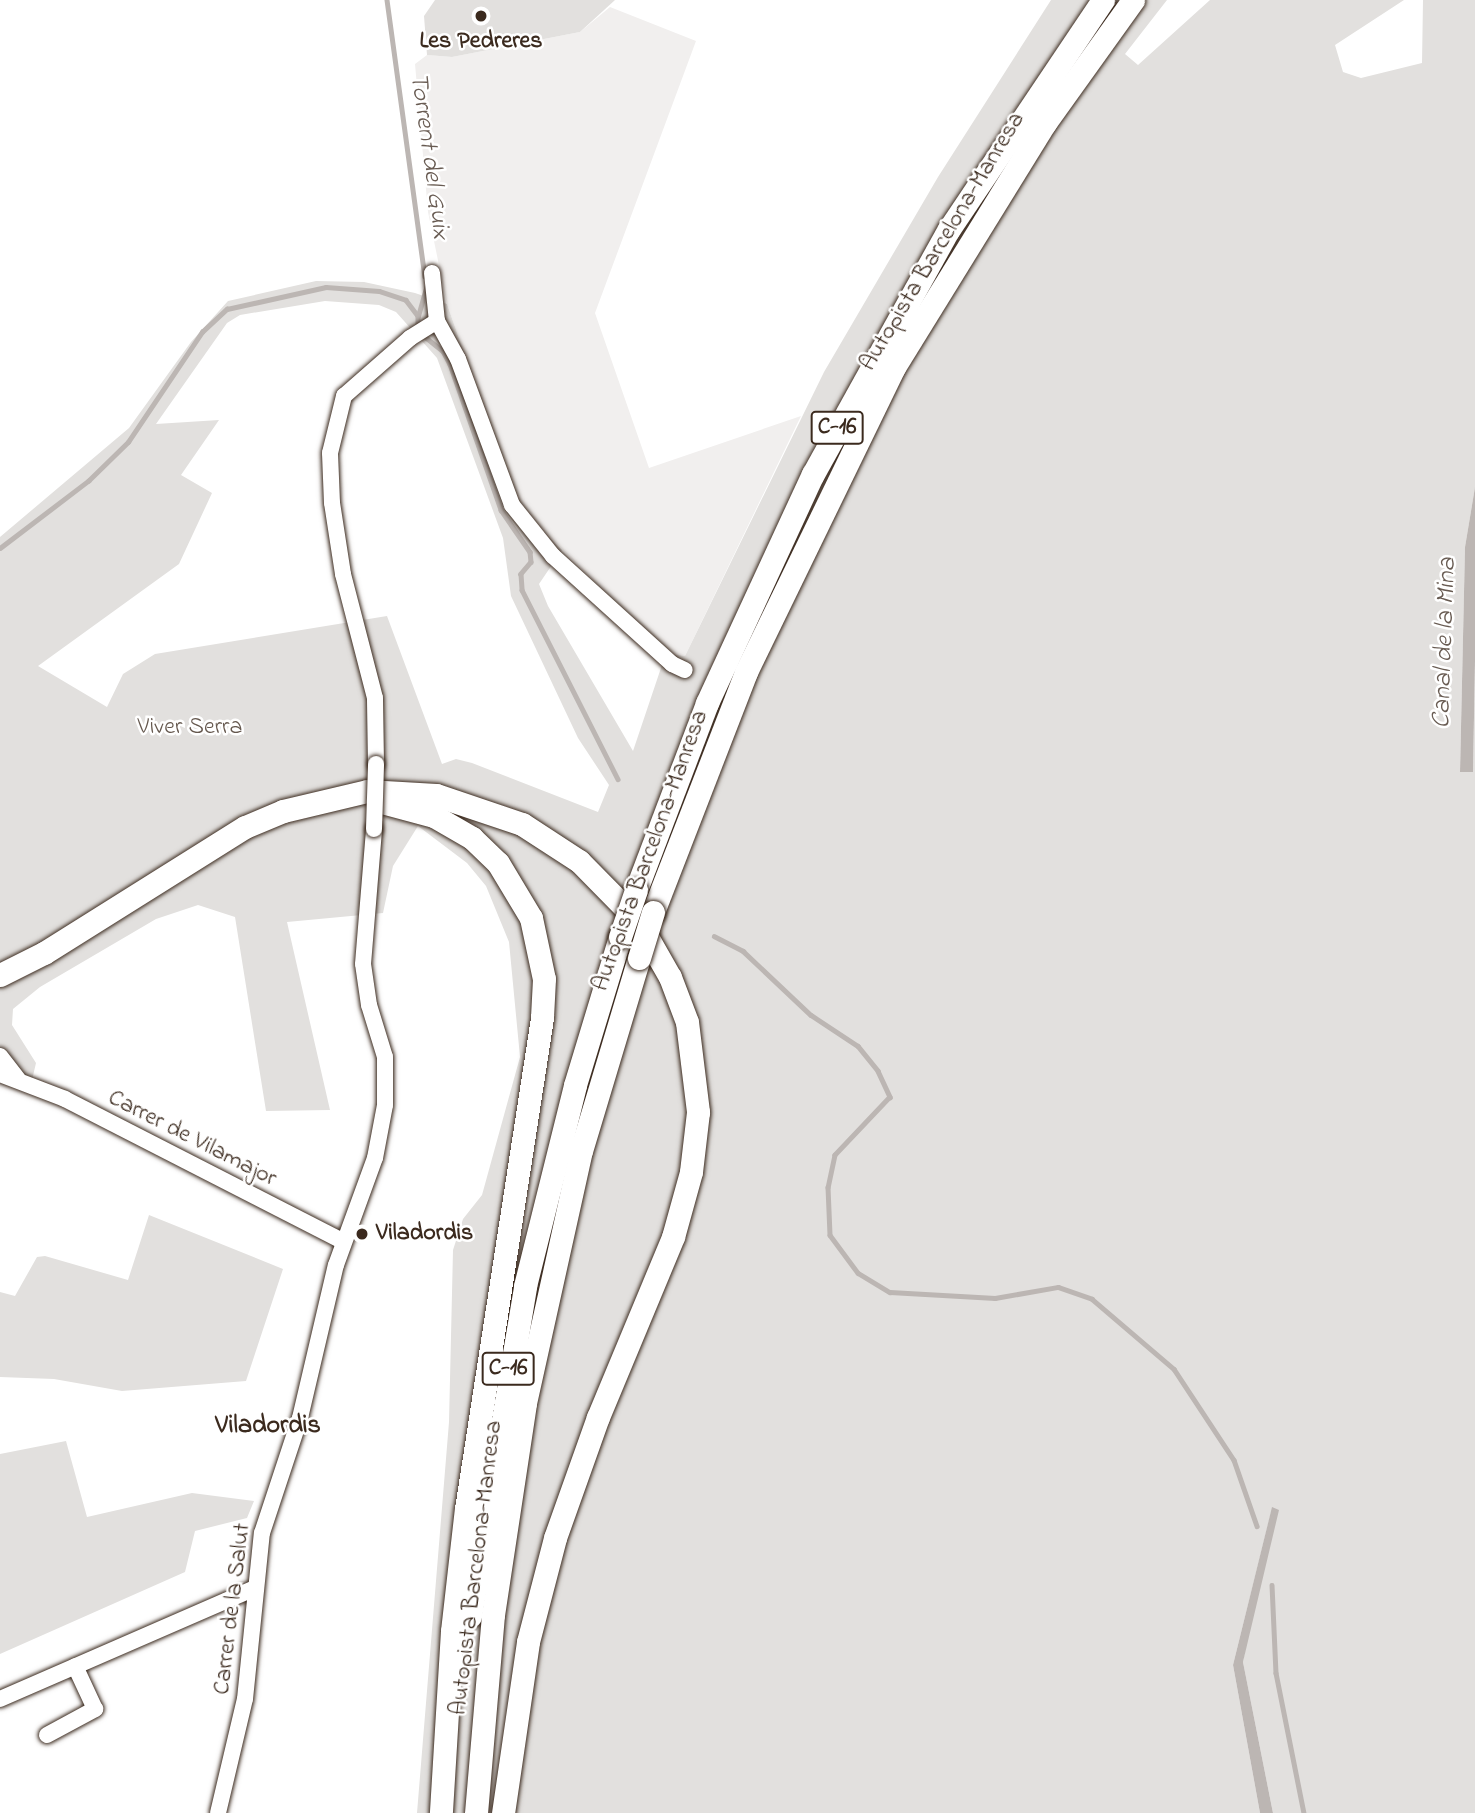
<!DOCTYPE html>
<html>
<head>
<meta charset="utf-8">
<style>
	body { margin:0 }
	#map { position:relative; width:1475px; height:1813px; overflow:hidden; background:#fff; font-family:"Indie Flower",sans-serif }
	div>[style] { position:absolute }
	.built>* { inset:0; background:#f1efee }
	.green>* { inset:0; background:#e2e0de }
	.water>* { inset:0; background:#bcb6b3 }
	.stream>* { height:4.5px; margin:-2.25px; padding:0 2.25px; transform-origin:2.25px; border-radius:2.25px; background:#bcb6b3 }
	.roads { filter:drop-shadow(0 0 2px #3b2a1e) drop-shadow(0 0 2px #3b2a1e) }
	.minor>* { height:16px; margin:-8px; padding:0 8px; transform-origin:8px; border-radius:8px; background:#fff }
	.highway>* { height:23px; margin:-11.5px; padding:0 11.5px; transform-origin:11.5px; border-radius:11.5px; background:#fff }
	.bridges { filter:drop-shadow(0 0 2px #3b2a1e) drop-shadow(0 0 2px #3b2a1e) }
	.minor-bridge>* { height:16px; margin:-8px; padding:0 8px; transform-origin:8px; border-radius:8px; background:#fff }
	.highway-bridge>* { height:23px; margin:-11.5px; padding:0 11.5px; transform-origin:11.5px; border-radius:11.5px; background:#fff }
	.dots>* { width:19px; height:19px; translate:-50% -50%; box-sizing:border-box; border:4px solid #fff; border-radius:50% }
	span { translate:-50% -50%; white-space:nowrap; text-align:center; line-height:1.15; -webkit-text-stroke:5px #fff; paint-order:stroke }
	.shield-label span { padding:2px 5px; background:#fff; border:2px solid; border-radius:5px; -webkit-text-stroke-width:0 }
	.shield-label { font-size:23px; color:#3b2a1e; font-weight:700 }
	.poi-label { font-size:24px; color:#3b2a1e; font-weight:700 }
	.left { translate:0 -50%; text-align:left }
	.street-label { font-size:24px; color:#3b2a1e }
	.park-label { font-size:24px; color:#65584e }
	.water-label { font-size:26px; color:#685b52; font-style:italic }
	.neighbourhood-label { font-size:26px; color:#3b2a1e; font-weight:700 }
</style>
</head>
<body>
<div id="map">
	<div class="built">
		<div style="clip-path:polygon(610px 7px,696px 41px,595px 313px,649px 468px,801px 416px,685px 656px,666px 653px,517px 504px,447px 304px,428px 212px,415px 64px,427px 55px,452px 57px,580px 32px)"></div>
	</div>
	<div class="green">
		<div style="clip-path:polygon(435px 0,615px 0,580px 32px,452px 57px,427px 55px,424px 16px)"></div>
		<div style="clip-path:polygon(evenodd,1051px 0,1167px 0,1125px 54px,1138px 65px,1210px 0,1404px 0,1335px 45px,1343px 72px,1361px 78px,1422px 63px,1423px 0,1475px 0,1475px 487px,1465px 547px,1460px 771px,1473px 772px,1475px 661px,1475px 1813px,1273px 1813px,1243px 1662px,1272px 1508px,1233px 1665px,1260px 1813px,417px 1813px,449px 1422px,453px 1250px,463px 1219px,482px 1195px,520px 1057px,509px 942px,486px 886px,467px 863px,418px 826px,393px 866px,383px 913px,287px 922px,330px 1110px,266px 1111px,235px 917px,198px 905px,156px 919px,40px 987px,13px 1009px,12px 1025px,36px 1063px,29px 1093px,0 1082px,0 537px,129px 428px,191px 342px,228px 301px,316px 281px,364px 282px,415px 293px,447px 304px,517px 504px,562px 550px,539px 584px,548px 606px,633px 751px,666px 653px,685px 656px,824px 372px,938px 177px,1051px 0,325px 301px,379px 305px,396px 312px,437px 358px,503px 538px,511px 596px,578px 738px,609px 785px,598px 812px,472px 763px,456px 759px,442px 764px,387px 616px,155px 654px,123px 674px,107px 707px,38px 666px,179px 564px,212px 493px,181px 475px,219px 420px,156px 424px,227px 323px,240px 315px,325px 301px)"></div>
		<div style="clip-path:polygon(149px 1215px,283px 1269px,246px 1381px,122px 1391px,54px 1379px,0 1377px,0 1292px,15px 1296px,37px 1257px,45px 1256px,128px 1280px)"></div>
		<div style="clip-path:polygon(66px 1441px,87px 1517px,192px 1493px,254px 1501px,247px 1518px,195px 1531px,185px 1572px,0 1654px,0 1454px)"></div>
	</div>
	<div class="water">
		<div style="clip-path:polygon(1475px 487px,1475px 661px,1473px 772px,1460px 772px,1465px 547px)"></div>
		<div style="clip-path:polygon(1272px 1507px,1279px 1510px,1243px 1662px,1273px 1813px,1260px 1813px,1233px 1665px)"></div>
	</div>
	<div class="stream">
		<div style="left:387px;top:0;width:279px;rotate:82.2deg"></div>
		<div style="left:418px;top:316px;width:32px;rotate:-74deg"></div>
		<div style="left:423px;top:335px;width:26px;rotate:39deg"></div>
		<div style="left:443px;top:351px;width:15px;rotate:62deg"></div>
		<div style="left:450px;top:364px;width:155px;rotate:70.7deg"></div>
		<div style="left:501px;top:510px;width:51px;rotate:55.4deg"></div>
		<div style="left:530px;top:552px;width:10px;rotate:84deg"></div>
		<div style="left:531px;top:562px;width:16px;rotate:130deg"></div>
		<div style="left:521px;top:574px;width:16px;rotate:86deg"></div>
		<div style="left:522px;top:590px;width:212px;rotate:63.1deg"></div>
		<div style="left:0;top:548px;width:111px;rotate:-37.3deg"></div>
		<div style="left:88px;top:481px;width:56px;rotate:-44.3deg"></div>
		<div style="left:128px;top:442px;width:133px;rotate:-56.1deg"></div>
		<div style="left:202px;top:332px;width:34px;rotate:-43deg"></div>
		<div style="left:227px;top:309px;width:101px;rotate:-12.5deg"></div>
		<div style="left:326px;top:287px;width:53px;rotate:4.3deg"></div>
		<div style="left:379px;top:291px;width:28px;rotate:18deg"></div>
		<div style="left:406px;top:300px;width:20px;rotate:53deg"></div>
		<div style="left:418px;top:316px;width:12px;rotate:90deg"></div>
		<div style="left:714px;top:936px;width:33px;rotate:27deg"></div>
		<div style="left:743px;top:951px;width:93px;rotate:43.3deg"></div>
		<div style="left:811px;top:1015px;width:56px;rotate:33.4deg"></div>
		<div style="left:858px;top:1046px;width:32px;rotate:51deg"></div>
		<div style="left:878px;top:1071px;width:29px;rotate:65deg"></div>
		<div style="left:890px;top:1097px;width:80px;rotate:133.5deg"></div>
		<div style="left:835px;top:1155px;width:33px;rotate:102deg"></div>
		<div style="left:828px;top:1187px;width:48px;rotate:87.6deg"></div>
		<div style="left:830px;top:1235px;width:47px;rotate:53.6deg"></div>
		<div style="left:858px;top:1273px;width:37px;rotate:31deg"></div>
		<div style="left:890px;top:1292px;width:105px;rotate:3.3deg"></div>
		<div style="left:995px;top:1298px;width:64px;rotate:-9.9deg"></div>
		<div style="left:1058px;top:1287px;width:36px;rotate:19deg"></div>
		<div style="left:1092px;top:1299px;width:108px;rotate:40.5deg"></div>
		<div style="left:1174px;top:1369px;width:109px;rotate:56.6deg"></div>
		<div style="left:1234px;top:1460px;width:70px;rotate:70.8deg"></div>
		<div style="left:1272px;top:1585px;width:88px;rotate:87.4deg"></div>
		<div style="left:1276px;top:1673px;width:143px;rotate:78.7deg"></div>
	</div>
	<div class="roads">
		<div class="minor">
			<div style="left:432px;top:273px;width:48px;rotate:84.1deg"></div>
			<div style="left:437px;top:321px;width:43px;rotate:61.1deg"></div>
			<div style="left:458px;top:359px;width:156px;rotate:69.7deg"></div>
			<div style="left:512px;top:505px;width:65px;rotate:51.2deg"></div>
			<div style="left:553px;top:556px;width:161px;rotate:42.2deg"></div>
			<div style="left:672px;top:664px;width:14px;rotate:25deg"></div>
			<div style="left:376px;top:764px;width:66px;rotate:-90.9deg"></div>
			<div style="left:375px;top:698px;width:128px;rotate:-104.5deg"></div>
			<div style="left:343px;top:574px;width:72px;rotate:-98.8deg"></div>
			<div style="left:332px;top:503px;width:50px;rotate:-92.3deg"></div>
			<div style="left:330px;top:453px;width:59px;rotate:-76.2deg"></div>
			<div style="left:344px;top:396px;width:88px;rotate:-41.3deg"></div>
			<div style="left:410px;top:338px;width:32px;rotate:-32deg"></div>
			<div style="left:0;top:1056px;width:29px;rotate:52deg"></div>
			<div style="left:0;top:1074px;width:70px;rotate:21deg"></div>
			<div style="left:65px;top:1099px;width:312px;rotate:27.1deg"></div>
			<div style="left:0;top:1699px;width:276px;rotate:-23.5deg"></div>
			<div style="left:47px;top:1735px;width:55px;rotate:-28.4deg"></div>
			<div style="left:95px;top:1709px;width:47px;rotate:-114.9deg"></div>
			<div style="left:218px;top:1813px;width:117px;rotate:-76.7deg"></div>
			<div style="left:245px;top:1699px;width:167px;rotate:-84.2deg"></div>
			<div style="left:262px;top:1533px;width:121px;rotate:-71.7deg"></div>
			<div style="left:300px;top:1418px;width:157px;rotate:-76.8deg"></div>
			<div style="left:336px;top:1265px;width:114px;rotate:-70deg"></div>
			<div style="left:375px;top:1158px;width:54px;rotate:-79.3deg"></div>
			<div style="left:385px;top:1105px;width:48px;rotate:-90deg"></div>
			<div style="left:385px;top:1057px;width:54px;rotate:-107.1deg"></div>
			<div style="left:369px;top:1005px;width:41px;rotate:-98.3deg"></div>
			<div style="left:363px;top:964px;width:135px;rotate:-85.3deg"></div>
		</div>
		<div class="highway">
			<div style="left:385px;top:803px;width:51px;rotate:14.9deg"></div>
			<div style="left:434px;top:816px;width:44px;rotate:30.1deg"></div>
			<div style="left:472px;top:838px;width:36px;rotate:44deg"></div>
			<div style="left:498px;top:863px;width:64px;rotate:59deg"></div>
			<div style="left:531px;top:918px;width:62px;rotate:78deg"></div>
			<div style="left:544px;top:979px;width:39px;rotate:93deg"></div>
			<div style="left:542px;top:1018px;width:496px;rotate:98.8deg"></div>
			<div style="left:466px;top:1508px;width:124px;rotate:96.5deg"></div>
			<div style="left:452px;top:1631px;width:182px;rotate:93.5deg"></div>
			<div style="left:636px;top:890px;width:200px;rotate:-69.2deg"></div>
			<div style="left:707px;top:703px;width:252px;rotate:-65.2deg"></div>
			<div style="left:813px;top:474px;width:280px;rotate:-61deg"></div>
			<div style="left:949px;top:229px;width:276px;rotate:-56.1deg"></div>
			<div style="left:653px;top:912px;width:257px;rotate:-68.8deg"></div>
			<div style="left:746px;top:672px;width:337px;rotate:-64.1deg"></div>
			<div style="left:893px;top:369px;width:289px;rotate:-58.3deg"></div>
			<div style="left:1045px;top:123px;width:151px;rotate:-54.4deg"></div>
			<div style="left:0;top:975px;width:49px;rotate:-26.6deg"></div>
			<div style="left:44px;top:953px;width:237px;rotate:-32.1deg"></div>
			<div style="left:245px;top:827px;width:41px;rotate:-22.8deg"></div>
			<div style="left:283px;top:811px;width:86px;rotate:-13.4deg"></div>
			<div style="left:367px;top:791px;width:69px;rotate:3.3deg"></div>
			<div style="left:436px;top:795px;width:91px;rotate:18.6deg"></div>
			<div style="left:522px;top:824px;width:68px;rotate:33deg"></div>
			<div style="left:579px;top:861px;width:84px;rotate:45.5deg"></div>
			<div style="left:638px;top:921px;width:64px;rotate:60.3deg"></div>
			<div style="left:670px;top:977px;width:48px;rotate:69.3deg"></div>
			<div style="left:687px;top:1022px;width:91px;rotate:83deg"></div>
			<div style="left:698px;top:1112px;width:60px;rotate:96.7deg"></div>
			<div style="left:691px;top:1172px;width:67px;rotate:105.5deg"></div>
			<div style="left:673px;top:1237px;width:195px;rotate:112.6deg"></div>
			<div style="left:598px;top:1417px;width:128px;rotate:109.6deg"></div>
			<div style="left:555px;top:1538px;width:107px;rotate:104.6deg"></div>
			<div style="left:528px;top:1642px;width:173px;rotate:98.3deg"></div>
			<div style="left:470px;top:1616px;width:335px;rotate:-80.5deg"></div>
			<div style="left:525px;top:1286px;width:207px;rotate:-76deg"></div>
			<div style="left:575px;top:1085px;width:155px;rotate:-73.1deg"></div>
			<div style="left:476px;top:1813px;width:199px;rotate:-85.1deg"></div>
			<div style="left:493px;top:1615px;width:214px;rotate:-81.4deg"></div>
			<div style="left:525px;top:1403px;width:258px;rotate:-77.5deg"></div>
			<div style="left:581px;top:1151px;width:202px;rotate:-73.3deg"></div>
		</div>
	</div>
	<div class="bridges">
		<div class="minor-bridge">
			<div style="left:374px;top:829px;width:65px;rotate:-88.2deg"></div>
		</div>
		<div class="highway-bridge">
			<div style="left:620px;top:937px;width:50px;rotate:-71.2deg"></div>
			<div style="left:639px;top:958px;width:48px;rotate:-73.1deg"></div>
		</div>
	</div>
	<div class="dots">
		<div style="left:481px;top:16px;background:#3b2a1e"></div>
		<div style="left:362px;top:1234px;background:#3b2a1e"></div>
	</div>
	<div class="shield-label">
		<span style="left:837px;top:428px">C-16</span>
		<span style="left:508px;top:1369px">C-16</span>
	</div>
	<div class="poi-label">
		<span style="left:481px;top:42px">Les Pedreres</span>
		<span class="left" style="left:376px;top:1234px">Viladordis</span>
	</div>
	<div class="street-label">
		<span style="left:943px;top:242px;rotate:-59deg">Autopista Barcelona-Manresa</span>
		<span style="left:651px;top:851px;rotate:-70deg">Autopista Barcelona-Manresa</span>
		<span style="left:192px;top:1139px;rotate:27deg">Carrer de Vilamajor</span>
		<span style="left:477px;top:1568px;rotate:-83deg">Autopista Barcelona-Manresa</span>
		<span style="left:233px;top:1609px;rotate:-83deg">Carrer de la Salut</span>
	</div>
	<div class="park-label">
		<span style="left:190px;top:728px">Viver Serra</span>
	</div>
	<div class="water-label">
		<span style="left:428px;top:156px;rotate:82deg">Torrent del Guix</span>
		<span style="left:1446px;top:643px;rotate:-88deg">Canal de la Mina</span>
	</div>
	<div class="neighbourhood-label">
		<span style="left:268px;top:1427px">Viladordis</span>
	</div>
</div>
</body>
</html>
